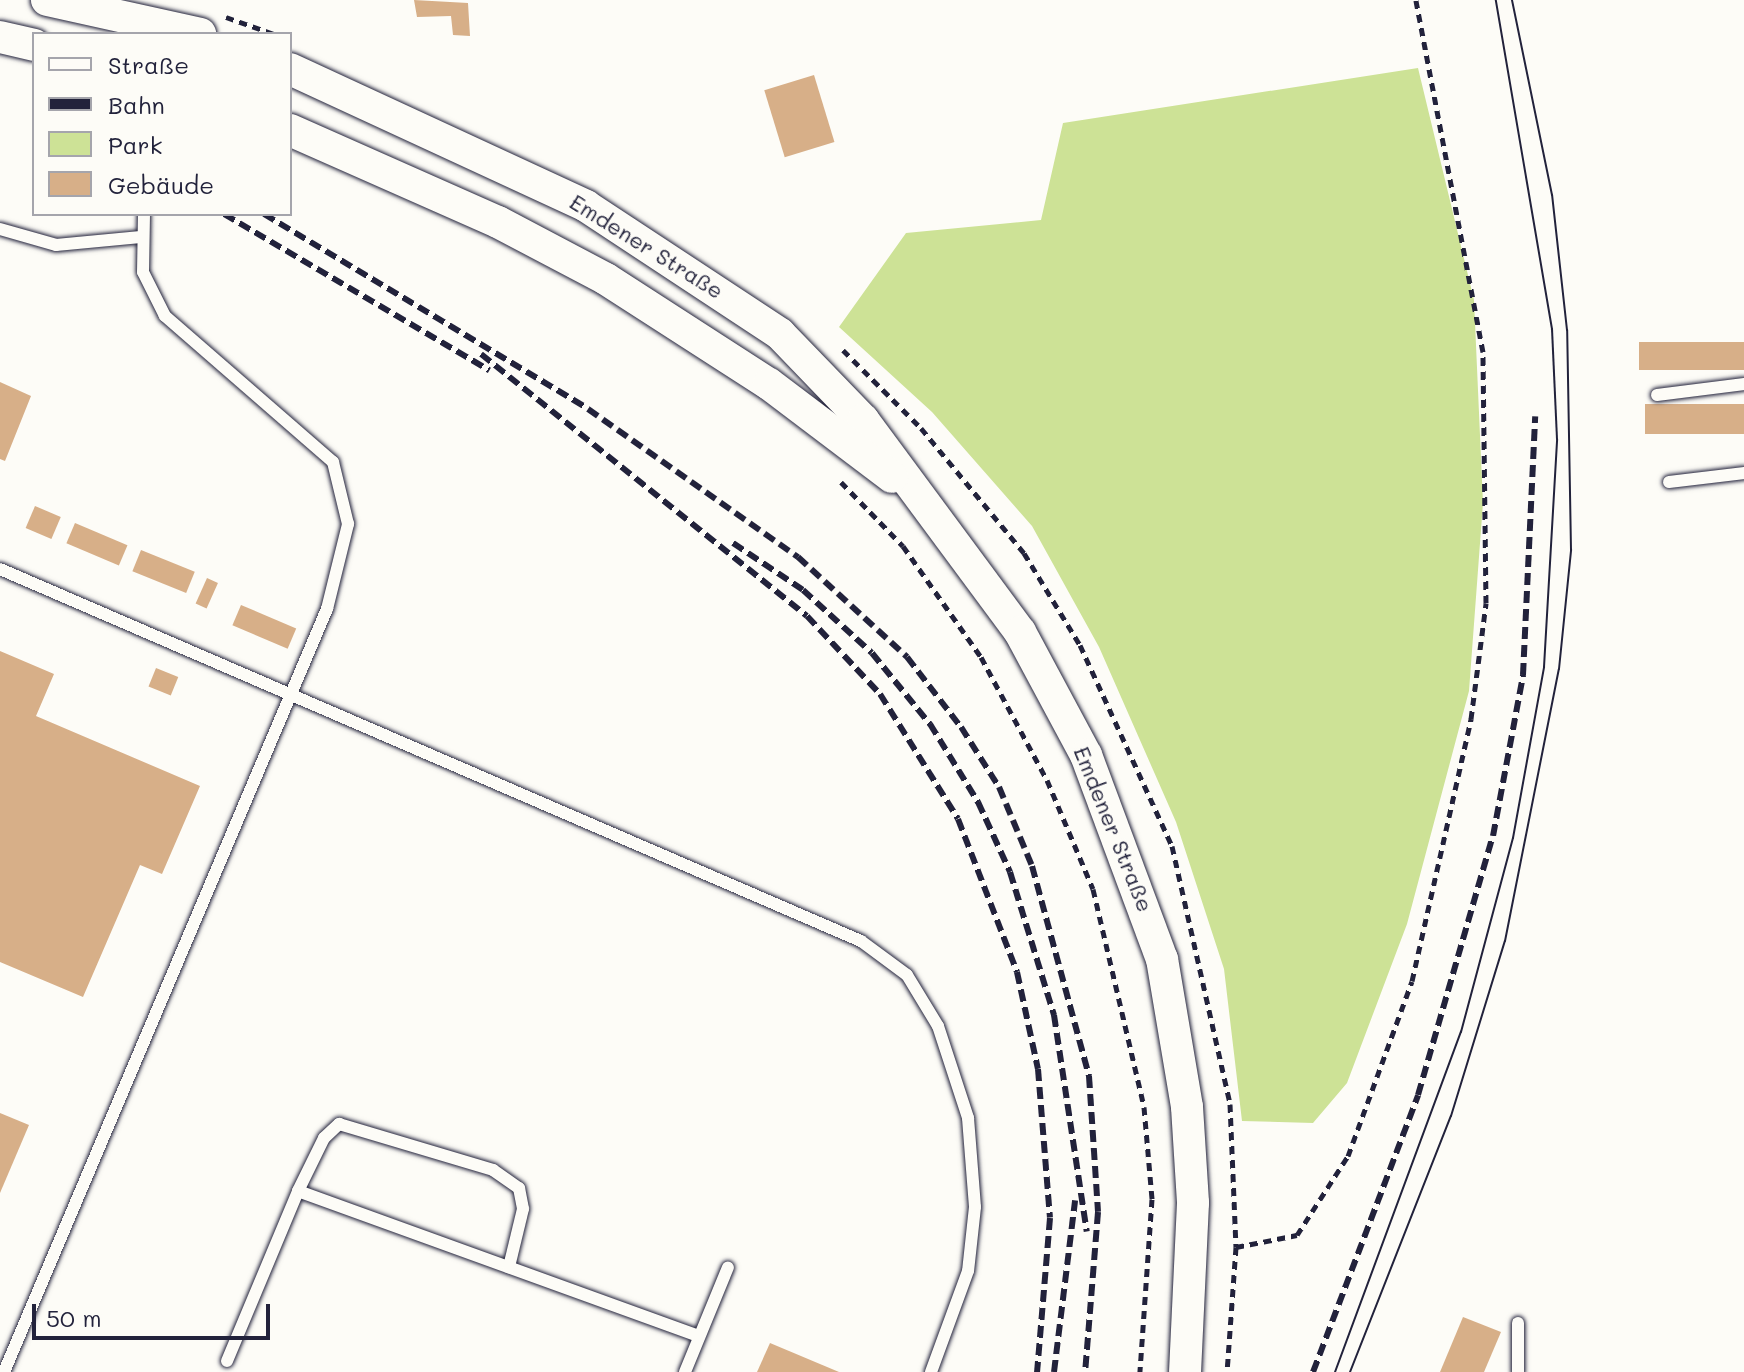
<!DOCTYPE html>
<html>
<head>
<meta charset="utf-8">
<style>
	body { margin:0 }
	#map { position:relative; width:1744px; height:1372px; overflow:hidden; background:#fdfcf7; font-family:Mali,sans-serif }
	div>[style] { position:absolute }
	.green>* { inset:0; background:#cde296 }
	.building>* { inset:0; background:#d7af88; transform-origin:0 0 }
	.path>* { height:5px; margin-top:-2.5px; transform-origin:0; background:repeating-linear-gradient(90deg,#22223b 0 8px,transparent 0 14px) }
	.roads { filter:drop-shadow(0 0 2px #22223b) drop-shadow(0 0 2px #22223b) }
	.service>* { height:12px; margin:-6px; padding:0 6px; transform-origin:6px; border-radius:6px; background:#fdfcf7 }
	.tertiary>* { height:32px; margin:-16px; padding:0 16px; transform-origin:16px; border-radius:16px; background:#fdfcf7 }
	.tram>* { height:2px; margin:-1px; padding:0 1px; transform-origin:1px; border-radius:1px; background:#22223b }
	.rail>* { height:6px; margin-top:-3px; transform-origin:0; background:repeating-linear-gradient(90deg,#22223b 0 12px,transparent 0 18px) }
	span { translate:-50% -50%; white-space:nowrap; text-align:center; line-height:1.15; -webkit-text-stroke:6px #fdfcf7; paint-order:stroke }
	.street-label { font-size:22px; color:#22223b }
	.legend { position:absolute; left:32px; top:32px; width:260px; height:184px; box-sizing:border-box; background:#fdfcf7; border:2px solid #a5a5ac; margin:0; padding:10px 14px; list-style:none; font-size:24px; color:#22223b }
	.legend li { display:flex; align-items:center; gap:16px; height:40px }
	.legend b { width:40px; border:2px solid #a5a5ac }
	.scale { position:absolute; left:32px; top:1304px; width:238px; height:36px; box-sizing:border-box; border:4px solid #22223b; border-top:0; padding-left:10px; font-size:24px; line-height:28px; white-space:nowrap; color:#22223b; -webkit-text-stroke:6px #fdfcf7; paint-order:stroke }
</style>
</head>
<body>
<div id="map">
	<div class="green">
		<div style="clip-path:polygon(1418px 68px,1474px 300px,1483px 503px,1469px 691px,1407px 924px,1347px 1083px,1313px 1123px,1242px 1121px,1224px 969px,1176px 822px,1099px 647px,1032px 526px,932px 412px,839px 327px,906px 233px,1041px 220px,1063px 123px)"></div>
	</div>
	<div class="building">
		<div style="clip-path:polygon(414px 0,468px 3px,470px 36px,453px 35px,451px 16px,417px 17px)"></div>
		<div style="left:814px;top:75px;width:70px;height:52px;rotate:73deg"></div>
		<div style="left:1744px;top:342px;width:28px;height:105px;rotate:90deg"></div>
		<div style="clip-path:polygon(0 382px,31px 396px,5px 461px,0 459px)"></div>
		<div style="left:1744px;top:404px;width:30px;height:99px;rotate:90deg"></div>
		<div style="left:35px;top:506px;width:28px;height:24px;rotate:23deg"></div>
		<div style="left:75px;top:523px;width:57px;height:22px;rotate:23deg"></div>
		<div style="left:141px;top:550px;width:58px;height:23px;rotate:22deg"></div>
		<div style="left:207px;top:578px;width:12px;height:28px;rotate:24deg"></div>
		<div style="left:241px;top:605px;width:60px;height:22px;rotate:23deg"></div>
		<div style="clip-path:polygon(0 651px,54px 674px,36px 716px,200px 786px,162px 874px,140px 865px,83px 997px,0 962px)"></div>
		<div style="left:156px;top:668px;width:24px;height:20px;rotate:22deg"></div>
		<div style="clip-path:polygon(0 1113px,29px 1125px,0 1193px)"></div>
		<div style="clip-path:polygon(1463px 1317px,1501px 1332px,1484px 1372px,1440px 1372px)"></div>
		<div style="clip-path:polygon(770px 1343px,839px 1372px,757px 1372px)"></div>
	</div>
	<div class="path">
		<div style="left:226px;top:17px;width:51px;rotate:19.5deg"></div>
		<div style="left:843px;top:350px;width:110px;rotate:45deg"></div>
		<div style="left:921px;top:428px;width:162px;rotate:50.5deg"></div>
		<div style="left:1024px;top:553px;width:108px;rotate:58.7deg"></div>
		<div style="left:1080px;top:645px;width:221px;rotate:65.4deg"></div>
		<div style="left:1172px;top:846px;width:264px;rotate:77.3deg"></div>
		<div style="left:1230px;top:1104px;width:143px;rotate:87.6deg"></div>
		<div style="left:1236px;top:1247px;width:125px;rotate:94.1deg"></div>
		<div style="left:841px;top:482px;width:89px;rotate:45.9deg"></div>
		<div style="left:903px;top:546px;width:136px;rotate:54.9deg"></div>
		<div style="left:981px;top:657px;width:140px;rotate:61.8deg"></div>
		<div style="left:1047px;top:780px;width:118px;rotate:67.1deg"></div>
		<div style="left:1093px;top:889px;width:224px;rotate:76.8deg"></div>
		<div style="left:1144px;top:1107px;width:92px;rotate:85deg"></div>
		<div style="left:1152px;top:1199px;width:173px;rotate:94deg"></div>
		<div style="left:1236px;top:1247px;width:62px;rotate:-11.1deg"></div>
		<div style="left:1297px;top:1235px;width:94px;rotate:-57.2deg"></div>
		<div style="left:1348px;top:1156px;width:186px;rotate:-69.9deg"></div>
		<div style="left:1412px;top:981px;width:269px;rotate:-77.3deg"></div>
		<div style="left:1471px;top:719px;width:117px;rotate:-82.6deg"></div>
		<div style="left:1486px;top:603px;width:251px;rotate:-90.7deg"></div>
		<div style="left:1483px;top:352px;width:358px;rotate:-100.8deg"></div>
	</div>
	<div class="roads">
		<div class="service">
			<div style="left:0;top:229px;width:58px;rotate:15.9deg"></div>
			<div style="left:56px;top:245px;width:85px;rotate:-5.4deg"></div>
			<div style="left:1657px;top:395px;width:88px;rotate:-7.2deg"></div>
			<div style="left:1669px;top:482px;width:76px;rotate:-6.8deg"></div>
			<div style="left:0;top:569px;width:938px;rotate:23.37deg"></div>
			<div style="left:861px;top:941px;width:57px;rotate:36.5deg"></div>
			<div style="left:907px;top:975px;width:60px;rotate:58.7deg"></div>
			<div style="left:938px;top:1026px;width:97px;rotate:71.9deg"></div>
			<div style="left:968px;top:1118px;width:89px;rotate:85.5deg"></div>
			<div style="left:975px;top:1207px;width:64px;rotate:96.2deg"></div>
			<div style="left:968px;top:1271px;width:108px;rotate:110.1deg"></div>
			<div style="left:298px;top:1191px;width:426px;rotate:19.9deg"></div>
			<div style="left:1518px;top:1323px;width:49px;rotate:90deg"></div>
			<div style="left:227px;top:1361px;width:184px;rotate:-67.3deg"></div>
			<div style="left:298px;top:1191px;width:59px;rotate:-63.9deg"></div>
			<div style="left:324px;top:1138px;width:21px;rotate:-43deg"></div>
			<div style="left:339px;top:1124px;width:161px;rotate:16.6deg"></div>
			<div style="left:493px;top:1170px;width:32px;rotate:35deg"></div>
			<div style="left:519px;top:1188px;width:21px;rotate:79deg"></div>
			<div style="left:523px;top:1209px;width:60px;rotate:103.6deg"></div>
			<div style="left:4px;top:1372px;width:829px;rotate:-67.06deg"></div>
			<div style="left:327px;top:609px;width:88px;rotate:-76.1deg"></div>
			<div style="left:348px;top:524px;width:64px;rotate:-103.6deg"></div>
			<div style="left:333px;top:462px;width:223px;rotate:-139deg"></div>
			<div style="left:165px;top:316px;width:49px;rotate:-116.6deg"></div>
			<div style="left:143px;top:272px;width:58px;rotate:-89deg"></div>
			<div style="left:685px;top:1372px;width:113px;rotate:-67.7deg"></div>
		</div>
		<div class="tertiary">
			<div style="left:47px;top:0;width:157px;rotate:12.5deg"></div>
			<div style="left:0;top:37px;width:35px;rotate:13deg"></div>
			<div style="left:290px;top:69px;width:326px;rotate:24.8deg"></div>
			<div style="left:586px;top:206px;width:232px;rotate:33.4deg"></div>
			<div style="left:780px;top:334px;width:120px;rotate:46deg"></div>
			<div style="left:863px;top:420px;width:264px;rotate:53.5deg"></div>
			<div style="left:1020px;top:632px;width:140px;rotate:61.8deg"></div>
			<div style="left:1086px;top:755px;width:218px;rotate:69.6deg"></div>
			<div style="left:1162px;top:959px;width:150px;rotate:80.4deg"></div>
			<div style="left:1187px;top:1107px;width:96px;rotate:86.4deg"></div>
			<div style="left:1193px;top:1203px;width:169px;rotate:92.7deg"></div>
			<div style="left:290px;top:130px;width:227px;rotate:23.9deg"></div>
			<div style="left:498px;top:222px;width:122px;rotate:27.8deg"></div>
			<div style="left:606px;top:279px;width:194px;rotate:32.8deg"></div>
			<div style="left:769px;top:384px;width:154px;rotate:37.1deg"></div>
		</div>
	</div>
	<div class="tram">
		<div style="left:1335px;top:1372px;width:363px;rotate:-69.7deg"></div>
		<div style="left:1461px;top:1032px;width:201px;rotate:-75deg"></div>
		<div style="left:1513px;top:838px;width:174px;rotate:-79.7deg"></div>
		<div style="left:1544px;top:667px;width:228px;rotate:-86.7deg"></div>
		<div style="left:1557px;top:439px;width:110px;rotate:-92.6deg"></div>
		<div style="left:1552px;top:329px;width:334px;rotate:-99.7deg"></div>
		<div style="left:1350px;top:1372px;width:275px;rotate:-68.5deg"></div>
		<div style="left:1451px;top:1116px;width:183px;rotate:-72.9deg"></div>
		<div style="left:1505px;top:941px;width:277px;rotate:-78.8deg"></div>
		<div style="left:1559px;top:669px;width:120px;rotate:-84.2deg"></div>
		<div style="left:1571px;top:550px;width:220px;rotate:-91deg"></div>
		<div style="left:1567px;top:330px;width:136px;rotate:-96.3deg"></div>
		<div style="left:1552px;top:195px;width:199px;rotate:-101.6deg"></div>
	</div>
	<div class="rail">
		<div style="left:224px;top:214px;width:308px;rotate:30.5deg"></div>
		<div style="left:264px;top:214px;width:378px;rotate:31deg"></div>
		<div style="left:588px;top:409px;width:257px;rotate:35.2deg"></div>
		<div style="left:798px;top:557px;width:148px;rotate:42.5deg"></div>
		<div style="left:907px;top:657px;width:88px;rotate:52.4deg"></div>
		<div style="left:961px;top:727px;width:71px;rotate:57.7deg"></div>
		<div style="left:999px;top:787px;width:86px;rotate:67.3deg"></div>
		<div style="left:1032px;top:866px;width:218px;rotate:74.8deg"></div>
		<div style="left:1089px;top:1076px;width:136px;rotate:86.2deg"></div>
		<div style="left:1098px;top:1212px;width:161px;rotate:94.6deg"></div>
		<div style="left:481px;top:354px;width:418px;rotate:38.8deg"></div>
		<div style="left:807px;top:616px;width:107px;rotate:46.9deg"></div>
		<div style="left:880px;top:694px;width:147px;rotate:58deg"></div>
		<div style="left:958px;top:819px;width:164px;rotate:68.9deg"></div>
		<div style="left:1017px;top:972px;width:99px;rotate:77.8deg"></div>
		<div style="left:1038px;top:1069px;width:149px;rotate:85.4deg"></div>
		<div style="left:1050px;top:1218px;width:155px;rotate:94.8deg"></div>
		<div style="left:733px;top:543px;width:84px;rotate:33.9deg"></div>
		<div style="left:803px;top:590px;width:93px;rotate:42.4deg"></div>
		<div style="left:872px;top:653px;width:92px;rotate:50.8deg"></div>
		<div style="left:930px;top:724px;width:92px;rotate:58.4deg"></div>
		<div style="left:978px;top:802px;width:77px;rotate:65.4deg"></div>
		<div style="left:1010px;top:872px;width:150px;rotate:72.9deg"></div>
		<div style="left:1054px;top:1015px;width:219px;rotate:81.4deg"></div>
		<div style="left:1054px;top:1372px;width:173px;rotate:-83deg"></div>
		<div style="left:1313px;top:1372px;width:296px;rotate:-69.2deg"></div>
		<div style="left:1418px;top:1095px;width:270px;rotate:-73.9deg"></div>
		<div style="left:1493px;top:836px;width:164px;rotate:-79.4deg"></div>
		<div style="left:1523px;top:675px;width:259px;rotate:-87.3deg"></div>
	</div>
	<div class="street-label">
		<span style="left:647px;top:246px;rotate:32deg">Emdener Straße</span>
		<span style="left:1114px;top:829px;rotate:68deg">Emdener Straße</span>
	</div>
	<ul class="legend">
	<li><b style="height:10px;background:#fdfcf7"></b>Straße</li>
	<li><b style="height:10px;background:#22223b"></b>Bahn</li>
	<li><b style="height:22px;background:#cde296"></b>Park</li>
	<li><b style="height:22px;background:#d7af88"></b>Gebäude</li>
	</ul>
	<div class="scale">50 m</div>
</div>
</body>
</html>
